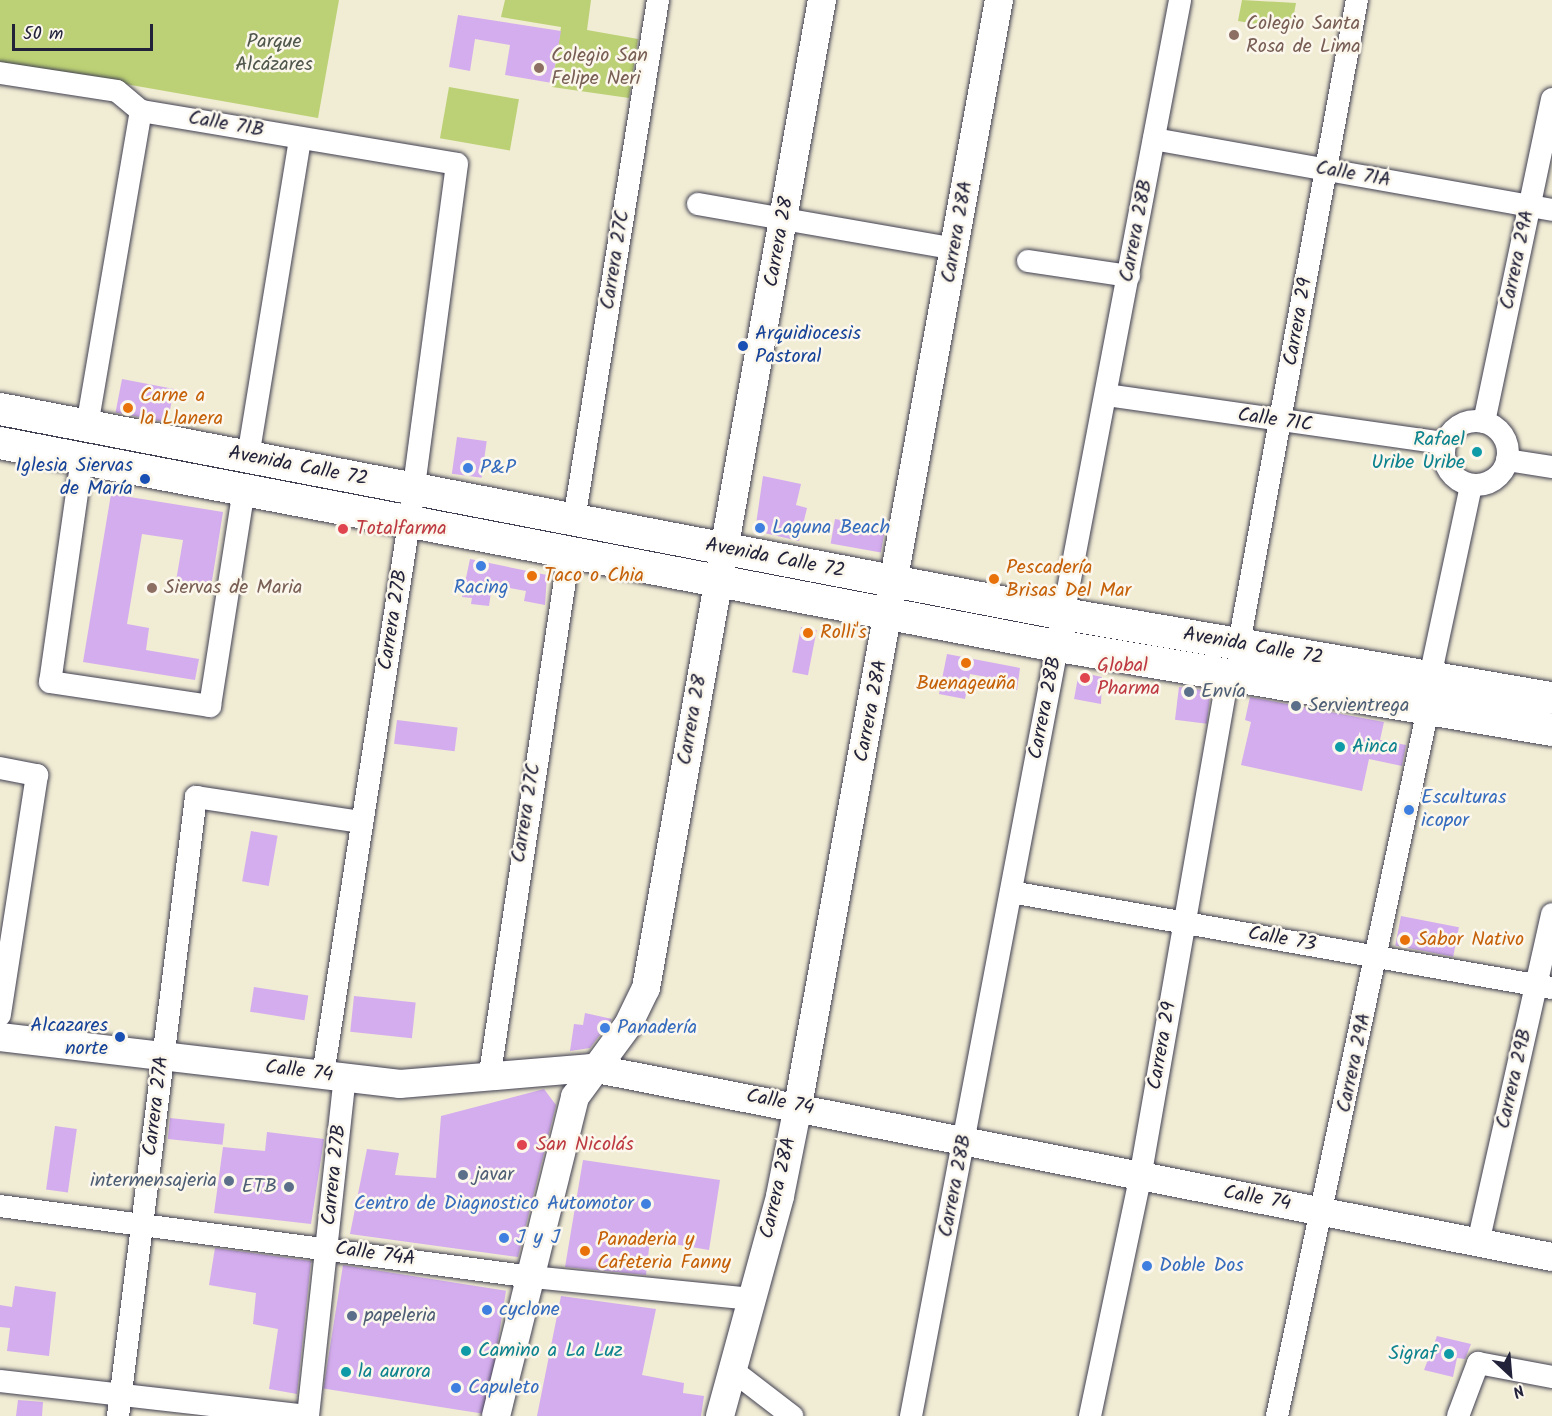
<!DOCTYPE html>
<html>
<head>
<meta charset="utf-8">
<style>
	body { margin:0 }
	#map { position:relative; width:1552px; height:1416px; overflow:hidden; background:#f1ecd4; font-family:Kalam,sans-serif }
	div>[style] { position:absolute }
	.green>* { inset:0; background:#bcd175; transform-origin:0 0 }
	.building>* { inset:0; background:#d4adee; transform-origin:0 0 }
	.roads { filter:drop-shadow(0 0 2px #414052) drop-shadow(0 0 2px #414052) }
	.minor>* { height:22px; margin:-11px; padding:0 11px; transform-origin:11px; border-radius:11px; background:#fff }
	.minor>.ring { margin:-11px; padding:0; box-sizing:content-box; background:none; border:22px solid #fff; border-radius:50% }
	.tertiary>* { height:28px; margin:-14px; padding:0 14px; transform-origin:14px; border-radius:14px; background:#fff }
	.secondary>* { height:32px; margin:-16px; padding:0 16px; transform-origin:16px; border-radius:16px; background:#fff }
	.dots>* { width:16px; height:16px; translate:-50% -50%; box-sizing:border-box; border:3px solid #fbf7ec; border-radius:50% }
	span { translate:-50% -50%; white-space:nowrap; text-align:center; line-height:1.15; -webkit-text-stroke:5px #fbf7ec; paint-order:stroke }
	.education-label { font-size:20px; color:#785e54 }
	.left { translate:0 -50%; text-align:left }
	.park-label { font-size:20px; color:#50574c }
	.street-label { font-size:20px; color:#22223b }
	.transit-label { font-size:20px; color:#164399 }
	.right { translate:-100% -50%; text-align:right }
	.food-label { font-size:20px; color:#c56008 }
	.culture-label { font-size:20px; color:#0d838f }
	.shop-label { font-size:20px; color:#366cbe }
	.health-label { font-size:20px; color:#be3a42 }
	.service-label { font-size:20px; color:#4e5e75 }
	.north { position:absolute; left:1480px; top:1344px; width:60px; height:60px; -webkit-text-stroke:4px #fbf7ec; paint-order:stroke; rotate:154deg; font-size:16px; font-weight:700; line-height:24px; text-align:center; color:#22223b }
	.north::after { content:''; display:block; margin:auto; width:21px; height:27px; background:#22223b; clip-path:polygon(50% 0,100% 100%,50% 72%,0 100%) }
	.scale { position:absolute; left:12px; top:24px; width:141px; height:27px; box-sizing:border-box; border:3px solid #22223b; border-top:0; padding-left:8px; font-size:18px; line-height:21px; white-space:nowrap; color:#22223b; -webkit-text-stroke:4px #fbf7ec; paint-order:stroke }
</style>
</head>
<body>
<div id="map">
	<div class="green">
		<div style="clip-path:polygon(0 0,339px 0,318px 118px,0 62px)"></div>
		<div style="clip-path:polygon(505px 0,591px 0,587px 30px,638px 39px,629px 98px,552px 87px,561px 27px,501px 17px)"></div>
		<div style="clip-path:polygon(1242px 0,1296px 3px,1291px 30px,1238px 21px)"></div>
		<div style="left:449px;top:87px;width:71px;height:52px;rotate:10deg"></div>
	</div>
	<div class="building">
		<div style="clip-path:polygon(458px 15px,561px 31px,552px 83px,505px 75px,510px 45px,475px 39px,470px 71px,449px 67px)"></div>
		<div style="left:122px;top:379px;width:53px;height:34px;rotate:11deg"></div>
		<div style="left:457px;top:437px;width:30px;height:37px;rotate:8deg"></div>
		<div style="clip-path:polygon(763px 476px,801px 484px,796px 505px,807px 508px,799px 541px,755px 531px)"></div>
		<div style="clip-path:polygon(111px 494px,223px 512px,211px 587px,176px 581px,183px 540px,142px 534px,127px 624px,149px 628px,146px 650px,199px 659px,195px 680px,83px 662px)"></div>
		<div style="left:835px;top:519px;width:51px;height:25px;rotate:10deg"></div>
		<div style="clip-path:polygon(470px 559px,547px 575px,545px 605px,524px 601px,526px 591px,492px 585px,489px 606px,471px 604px,472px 598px,462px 597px)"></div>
		<div style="left:801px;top:627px;width:16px;height:46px;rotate:11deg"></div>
		<div style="clip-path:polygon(947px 654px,1020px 668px,1017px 690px,1002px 687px,1003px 680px,970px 674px,965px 699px,939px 694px)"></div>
		<div style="clip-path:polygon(1079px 672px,1102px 677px,1101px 704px,1074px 699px)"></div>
		<div style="left:1179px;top:687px;width:32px;height:33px;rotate:7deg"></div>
		<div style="clip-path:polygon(1250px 697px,1384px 722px,1380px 740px,1406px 745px,1402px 766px,1369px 759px,1362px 791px,1241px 765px,1251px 722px,1245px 720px)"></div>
		<div style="left:397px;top:720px;width:61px;height:24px;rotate:7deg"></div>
		<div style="left:251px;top:831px;width:27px;height:51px;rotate:10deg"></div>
		<div style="left:1401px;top:916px;width:59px;height:30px;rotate:11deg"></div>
		<div style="left:254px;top:987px;width:55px;height:25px;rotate:9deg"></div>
		<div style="left:354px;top:996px;width:62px;height:36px;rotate:6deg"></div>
		<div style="clip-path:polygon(585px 1013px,612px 1019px,590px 1048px,570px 1051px,574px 1024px,583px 1025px)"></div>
		<div style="clip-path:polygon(544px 1089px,556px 1105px,518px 1257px,350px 1234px,367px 1149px,399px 1153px,395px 1175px,436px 1178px,441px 1116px)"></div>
		<div style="left:170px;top:1118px;width:55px;height:21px;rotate:6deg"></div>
		<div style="left:55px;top:1126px;width:22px;height:64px;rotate:8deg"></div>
		<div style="clip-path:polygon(267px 1132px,324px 1139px,311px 1224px,214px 1213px,223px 1147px,265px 1151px)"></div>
		<div style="clip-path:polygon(583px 1160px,720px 1180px,709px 1250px,650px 1240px,646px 1275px,565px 1267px)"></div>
		<div style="clip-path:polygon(215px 1248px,311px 1261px,297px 1394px,269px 1389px,278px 1329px,253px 1324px,256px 1293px,209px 1285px)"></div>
		<div style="left:343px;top:1265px;width:165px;height:125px;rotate:9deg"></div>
		<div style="clip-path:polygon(15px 1286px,56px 1292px,49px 1356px,7px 1351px,10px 1328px,0 1327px,0 1305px,12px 1307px)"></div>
		<div style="clip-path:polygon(561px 1296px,656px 1309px,642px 1375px,684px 1383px,683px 1393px,704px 1396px,701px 1416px,537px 1416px)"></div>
		<div style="clip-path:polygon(1437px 1336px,1471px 1344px,1465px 1359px,1457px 1358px,1453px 1377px,1424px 1370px)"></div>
		<div style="clip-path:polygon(18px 1400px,43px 1402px,42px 1416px,16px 1416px)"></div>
	</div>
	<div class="roads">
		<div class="minor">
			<div style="left:0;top:73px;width:118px;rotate:8.7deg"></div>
			<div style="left:117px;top:91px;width:31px;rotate:40deg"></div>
			<div style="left:141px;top:111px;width:320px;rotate:9.5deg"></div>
			<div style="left:457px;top:164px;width:362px;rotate:97.6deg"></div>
			<div style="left:409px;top:523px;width:559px;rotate:98.86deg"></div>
			<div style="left:1154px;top:139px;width:404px;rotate:10.1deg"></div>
			<div style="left:698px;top:204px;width:261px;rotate:9.9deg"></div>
			<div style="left:1028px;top:261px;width:102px;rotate:8.4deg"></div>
			<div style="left:1106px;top:395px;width:342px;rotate:8.1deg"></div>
			<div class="ring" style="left:1444px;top:421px;width:42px;height:42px"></div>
			<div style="left:1484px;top:422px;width:330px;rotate:-78.1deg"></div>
			<div style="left:87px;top:426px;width:320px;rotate:-80.3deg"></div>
			<div style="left:248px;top:457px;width:323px;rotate:-80.7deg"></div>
			<div style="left:82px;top:458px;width:226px;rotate:98.1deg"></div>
			<div style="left:50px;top:682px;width:162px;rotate:8.5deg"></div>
			<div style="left:210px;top:706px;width:219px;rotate:-81.1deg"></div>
			<div style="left:1507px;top:460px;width:46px;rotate:8.8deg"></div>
			<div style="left:574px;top:520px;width:527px;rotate:-80.82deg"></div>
			<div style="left:1239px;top:644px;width:655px;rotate:-79.62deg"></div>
			<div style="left:1430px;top:677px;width:196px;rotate:-77.9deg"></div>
			<div style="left:0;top:768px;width:38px;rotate:11deg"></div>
			<div style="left:37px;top:775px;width:243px;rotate:98.8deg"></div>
			<div style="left:1011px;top:892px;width:549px;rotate:10.06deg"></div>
			<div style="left:490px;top:1073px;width:525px;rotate:-81.35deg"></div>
			<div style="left:0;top:1206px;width:537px;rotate:7.6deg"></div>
			<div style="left:532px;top:1277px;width:220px;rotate:5.7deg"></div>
			<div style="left:1478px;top:1243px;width:337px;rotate:-77.3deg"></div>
			<div style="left:732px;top:1370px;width:76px;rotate:37.5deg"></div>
			<div style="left:0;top:1381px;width:307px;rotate:6.5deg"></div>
			<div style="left:118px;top:1416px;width:624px;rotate:-82.82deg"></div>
			<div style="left:196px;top:797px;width:168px;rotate:8.6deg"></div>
			<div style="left:308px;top:1416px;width:340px;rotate:-83.8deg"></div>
			<div style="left:911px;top:1416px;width:1441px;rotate:-79.24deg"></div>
			<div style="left:1090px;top:1416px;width:243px;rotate:-78.1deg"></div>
			<div style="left:1140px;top:1178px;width:511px;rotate:-80.08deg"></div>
			<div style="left:1277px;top:1416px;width:723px;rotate:-77.94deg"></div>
			<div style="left:1458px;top:1416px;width:57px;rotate:-69.3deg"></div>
			<div style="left:1478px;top:1363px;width:75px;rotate:10.7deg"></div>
		</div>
		<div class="tertiary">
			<div style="left:0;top:1037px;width:403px;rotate:6.7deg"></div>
			<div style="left:400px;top:1084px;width:193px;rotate:-4.8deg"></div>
			<div style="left:592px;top:1068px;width:978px;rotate:11.14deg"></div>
			<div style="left:496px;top:1416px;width:329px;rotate:-76.1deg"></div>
			<div style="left:575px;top:1097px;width:89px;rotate:-53.6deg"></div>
			<div style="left:628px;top:1025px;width:41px;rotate:-64.1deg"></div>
			<div style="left:646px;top:988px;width:1004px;rotate:-79.9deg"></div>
			<div style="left:720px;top:1416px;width:228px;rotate:-74.7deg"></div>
			<div style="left:780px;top:1196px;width:92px;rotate:-78.7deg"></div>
			<div style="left:798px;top:1106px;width:1124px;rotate:-79.7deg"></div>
		</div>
		<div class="secondary">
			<div style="left:0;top:409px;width:1084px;rotate:10.91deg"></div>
			<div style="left:1064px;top:614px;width:495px;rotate:9.8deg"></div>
			<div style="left:0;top:443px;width:1054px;rotate:10.88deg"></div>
			<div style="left:1035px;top:642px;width:524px;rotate:9.66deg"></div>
		</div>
	</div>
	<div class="dots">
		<div style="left:1234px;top:35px;background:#8d6e63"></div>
		<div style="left:539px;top:68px;background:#8d6e63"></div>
		<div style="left:743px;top:346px;background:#1a4fb4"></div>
		<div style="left:128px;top:408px;background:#e8710a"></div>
		<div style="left:1477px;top:452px;background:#0f9aa8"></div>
		<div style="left:468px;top:468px;background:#3f7fe0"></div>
		<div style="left:145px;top:479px;background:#1a4fb4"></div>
		<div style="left:760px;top:528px;background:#3f7fe0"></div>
		<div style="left:343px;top:529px;background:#e0444e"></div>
		<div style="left:481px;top:566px;background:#3f7fe0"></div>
		<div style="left:532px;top:576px;background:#e8710a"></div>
		<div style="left:994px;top:579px;background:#e8710a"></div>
		<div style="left:152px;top:588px;background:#8d6e63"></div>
		<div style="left:808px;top:633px;background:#e8710a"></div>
		<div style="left:966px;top:663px;background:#e8710a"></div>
		<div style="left:1085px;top:678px;background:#e0444e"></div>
		<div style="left:1189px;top:692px;background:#5c6f8a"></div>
		<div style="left:1296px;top:706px;background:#5c6f8a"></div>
		<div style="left:1340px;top:747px;background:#0f9aa8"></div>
		<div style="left:1409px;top:810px;background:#3f7fe0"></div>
		<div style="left:1405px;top:940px;background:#e8710a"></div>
		<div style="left:605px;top:1028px;background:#3f7fe0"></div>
		<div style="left:120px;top:1037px;background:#1a4fb4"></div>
		<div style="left:522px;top:1145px;background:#e0444e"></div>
		<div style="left:463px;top:1175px;background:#5c6f8a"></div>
		<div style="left:229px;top:1181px;background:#5c6f8a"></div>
		<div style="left:289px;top:1187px;background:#5c6f8a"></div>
		<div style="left:646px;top:1204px;background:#3f7fe0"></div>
		<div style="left:504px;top:1238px;background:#3f7fe0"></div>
		<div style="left:585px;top:1251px;background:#e8710a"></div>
		<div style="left:1147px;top:1266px;background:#3f7fe0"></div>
		<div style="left:487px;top:1310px;background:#3f7fe0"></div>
		<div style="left:352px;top:1316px;background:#5c6f8a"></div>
		<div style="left:466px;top:1351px;background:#0f9aa8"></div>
		<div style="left:1449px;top:1354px;background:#0f9aa8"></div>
		<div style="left:346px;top:1372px;background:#0f9aa8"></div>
		<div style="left:456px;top:1388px;background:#3f7fe0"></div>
	</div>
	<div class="education-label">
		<span class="left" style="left:1246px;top:36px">Colegio Santa<br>Rosa de Lima</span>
		<span class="left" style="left:551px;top:68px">Colegio San<br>Felipe Neri</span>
		<span class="left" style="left:164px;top:588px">Siervas de Maria</span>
	</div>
	<div class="park-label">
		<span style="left:274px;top:54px">Parque<br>Alcázares</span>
	</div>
	<div class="street-label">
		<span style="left:226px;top:125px;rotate:10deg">Calle 71B</span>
		<span style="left:1353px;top:175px;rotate:10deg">Calle 71A</span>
		<span style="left:1137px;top:231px;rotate:-79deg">Carrera 28B</span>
		<span style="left:958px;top:232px;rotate:-80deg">Carrera 28A</span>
		<span style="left:780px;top:242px;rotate:-80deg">Carrera 28</span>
		<span style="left:616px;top:260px;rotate:-81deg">Carrera 27C</span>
		<span style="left:1518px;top:260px;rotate:-78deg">Carrera 29A</span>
		<span style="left:1299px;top:322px;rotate:-80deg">Carrera 29</span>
		<span style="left:1275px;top:421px;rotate:8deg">Calle 71C</span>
		<span style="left:298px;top:467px;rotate:11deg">Avenida Calle 72</span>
		<span style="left:775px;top:559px;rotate:11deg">Avenida Calle 72</span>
		<span style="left:394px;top:620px;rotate:-81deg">Carrera 27B</span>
		<span style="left:1253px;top:647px;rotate:10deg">Avenida Calle 72</span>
		<span style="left:1046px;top:708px;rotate:-79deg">Carrera 28B</span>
		<span style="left:872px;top:711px;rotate:-79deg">Carrera 28A</span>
		<span style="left:693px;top:720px;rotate:-80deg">Carrera 28</span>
		<span style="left:527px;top:813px;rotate:-81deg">Carrera 27C</span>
		<span style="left:1282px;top:940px;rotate:10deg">Calle 73</span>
		<span style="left:1163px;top:1046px;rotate:-80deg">Carrera 29</span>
		<span style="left:1355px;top:1063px;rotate:-78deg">Carrera 29A</span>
		<span style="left:299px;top:1072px;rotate:7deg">Calle 74</span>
		<span style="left:1515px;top:1079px;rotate:-77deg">Carrera 29B</span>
		<span style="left:780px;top:1103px;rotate:11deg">Calle 74</span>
		<span style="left:157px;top:1106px;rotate:-83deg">Carrera 27A</span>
		<span style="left:335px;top:1175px;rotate:-84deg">Carrera 27B</span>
		<span style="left:956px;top:1186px;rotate:-79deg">Carrera 28B</span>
		<span style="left:779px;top:1188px;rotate:-77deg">Carrera 28A</span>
		<span style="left:1257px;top:1199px;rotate:10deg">Calle 74</span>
		<span style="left:375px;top:1255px;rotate:8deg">Calle 74A</span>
	</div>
	<div class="transit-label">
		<span class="left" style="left:755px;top:346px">Arquidiocesis<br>Pastoral</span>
		<span class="right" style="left:133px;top:478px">Iglesia Siervas<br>de María</span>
		<span class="right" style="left:108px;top:1038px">Alcazares<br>norte</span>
	</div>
	<div class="food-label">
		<span class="left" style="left:140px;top:408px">Carne a<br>la Llanera</span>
		<span class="left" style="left:1006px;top:580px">Pescadería<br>Brisas Del Mar</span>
		<span class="left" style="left:544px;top:576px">Taco o Chia</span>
		<span class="left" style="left:820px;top:633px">Rolli's</span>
		<span style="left:966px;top:684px">Buenageuña</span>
		<span class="left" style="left:1417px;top:940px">Sabor Nativo</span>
		<span class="left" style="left:597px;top:1252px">Panaderia y<br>Cafeteria Fanny</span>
	</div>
	<div class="culture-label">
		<span class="right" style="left:1465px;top:452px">Rafael<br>Uribe Uribe</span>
		<span class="left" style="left:1352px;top:747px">Ainca</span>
		<span class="left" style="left:478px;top:1351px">Camino a La Luz</span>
		<span class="right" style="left:1437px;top:1354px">Sigraf</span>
		<span class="left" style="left:358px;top:1372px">la aurora</span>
	</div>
	<div class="shop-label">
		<span class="left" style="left:480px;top:468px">P&amp;P</span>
		<span class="left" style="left:772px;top:528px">Laguna Beach</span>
		<span style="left:481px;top:588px">Racing</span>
		<span class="left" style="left:1421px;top:810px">Esculturas<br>icopor</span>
		<span class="left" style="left:617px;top:1028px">Panadería</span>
		<span class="right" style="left:634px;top:1204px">Centro de Diagnostico Automotor</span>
		<span class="left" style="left:516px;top:1238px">J y J</span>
		<span class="left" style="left:1159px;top:1266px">Doble Dos</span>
		<span class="left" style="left:499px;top:1310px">cyclone</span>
		<span class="left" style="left:468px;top:1388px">Capuleto</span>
	</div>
	<div class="health-label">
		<span class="left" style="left:356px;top:529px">Totalfarma</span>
		<span class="left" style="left:1097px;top:678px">Global<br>Pharma</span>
		<span class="left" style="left:536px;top:1145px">San Nicolás</span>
	</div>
	<div class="service-label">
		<span class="left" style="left:1201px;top:692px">Envía</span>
		<span class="left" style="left:1308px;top:706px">Servientrega</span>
		<span class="left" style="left:475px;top:1175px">javar</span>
		<span class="right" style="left:217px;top:1181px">intermensajeria</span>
		<span class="right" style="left:277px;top:1187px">ETB</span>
		<span class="left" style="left:364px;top:1316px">papeleria</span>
	</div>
	<div class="north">N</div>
	<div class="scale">50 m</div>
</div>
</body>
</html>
